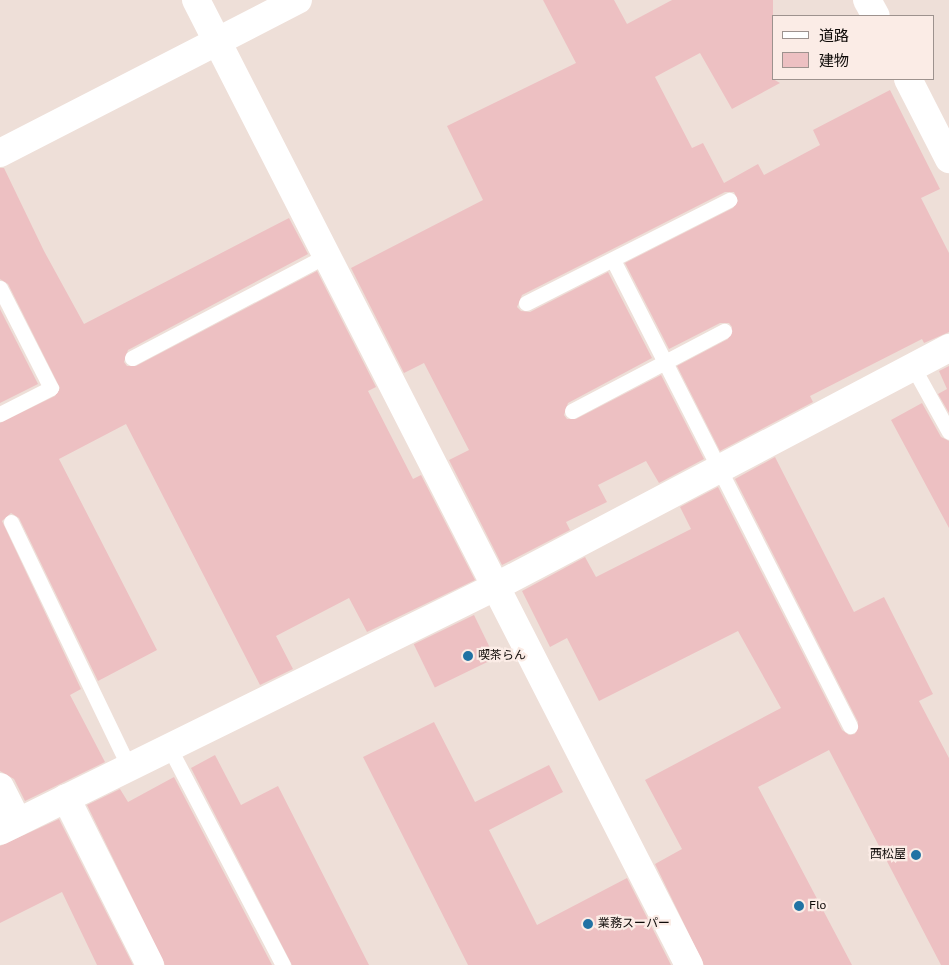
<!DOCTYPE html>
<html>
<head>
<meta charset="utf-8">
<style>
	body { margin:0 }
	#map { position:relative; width:949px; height:965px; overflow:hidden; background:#eedfd8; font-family:"Public Sans","Noto Sans JP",sans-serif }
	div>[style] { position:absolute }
	.building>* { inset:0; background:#edc0c2; transform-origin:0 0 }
	.lane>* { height:15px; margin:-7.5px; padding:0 7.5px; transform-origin:7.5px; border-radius:7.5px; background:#fff }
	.street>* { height:28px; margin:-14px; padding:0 14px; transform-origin:14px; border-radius:14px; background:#fff }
	.dots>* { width:14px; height:14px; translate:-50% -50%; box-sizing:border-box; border:2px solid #fbece6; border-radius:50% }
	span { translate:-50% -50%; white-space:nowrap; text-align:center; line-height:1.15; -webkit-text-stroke:4.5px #fbece6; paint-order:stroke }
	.poi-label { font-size:12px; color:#0f0b09 }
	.left { translate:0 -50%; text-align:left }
	.right { translate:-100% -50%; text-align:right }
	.legend { position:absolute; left:772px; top:15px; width:162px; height:65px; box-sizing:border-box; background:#fbece6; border:1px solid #9d928e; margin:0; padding:6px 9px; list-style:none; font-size:15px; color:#0f0b09 }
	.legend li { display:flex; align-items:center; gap:10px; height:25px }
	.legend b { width:25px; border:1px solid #9d928e }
</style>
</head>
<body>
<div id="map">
	<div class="building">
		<div style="clip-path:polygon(543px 0,614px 0,627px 24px,672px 0,773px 0,773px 79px,780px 83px,732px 109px,700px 53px,655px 77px,692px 148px,703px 143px,724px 183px,758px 164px,764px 175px,820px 145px,813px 130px,890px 90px,940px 189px,921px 198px,949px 253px,949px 332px,924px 343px,922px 339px,810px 396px,813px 402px,720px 451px,677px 366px,728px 339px,732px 327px,729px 323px,720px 323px,669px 349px,625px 263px,733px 208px,738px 201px,734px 192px,725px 192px,522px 295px,517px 307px,521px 311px,530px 312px,608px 272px,652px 358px,568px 403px,564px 415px,567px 419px,576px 419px,661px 375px,704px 459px,659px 483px,646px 461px,598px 485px,607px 502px,566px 522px,570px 530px,502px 565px,449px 460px,469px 450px,424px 363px,404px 373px,351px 268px,483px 200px,447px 126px,576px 63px)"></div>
		<div style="clip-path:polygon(0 168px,4px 168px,44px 251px,84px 324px,289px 218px,308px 254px,128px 350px,124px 362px,127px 366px,136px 366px,317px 271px,376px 387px,368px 391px,413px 479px,421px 475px,475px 580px,367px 632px,349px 598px,276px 636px,293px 669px,260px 685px,126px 424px,59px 459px,157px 650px,98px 681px,19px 518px,11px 513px,2px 521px,81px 689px,70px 695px,105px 762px,25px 801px,14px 779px,0 771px,0 423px,55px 396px,60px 388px,8px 284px,0 279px)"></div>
		<div style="clip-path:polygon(0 309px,38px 384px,0 403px)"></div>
		<div style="clip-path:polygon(949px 366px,949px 413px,938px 394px,947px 389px,939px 371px)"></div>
		<div style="clip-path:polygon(922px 403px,941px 437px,949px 441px,949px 528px,891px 420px)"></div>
		<div style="clip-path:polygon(775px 457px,854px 612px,884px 597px,933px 694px,919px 701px,949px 758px,949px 965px,941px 965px,829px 750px,758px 787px,852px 965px,704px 965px,655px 864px,682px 849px,645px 780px,781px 708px,738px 631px,599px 701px,567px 638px,550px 647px,522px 591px,585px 557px,596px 577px,691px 529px,680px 507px,718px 487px,842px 730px,849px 735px,855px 734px,858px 722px,735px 479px)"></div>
		<div style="left:474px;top:615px;width:48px;height:67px;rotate:64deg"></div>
		<div style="clip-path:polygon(434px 722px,475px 802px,549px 765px,563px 792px,489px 830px,537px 925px,627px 878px,671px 965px,468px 965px,363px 757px)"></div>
		<div style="clip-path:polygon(215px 755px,241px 805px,278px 786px,369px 965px,292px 965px,191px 768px)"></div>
		<div style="clip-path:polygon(174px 777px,272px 965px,165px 965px,87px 805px,120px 789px,128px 802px)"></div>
		<div style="clip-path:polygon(59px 819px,133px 965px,97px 965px,62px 892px,0 923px,0 846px)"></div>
	</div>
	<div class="lane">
		<div style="left:613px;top:260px;width:523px;rotate:63.04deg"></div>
		<div style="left:0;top:288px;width:112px;rotate:63deg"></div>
		<div style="left:51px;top:388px;width:57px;rotate:153deg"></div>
		<div style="left:526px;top:303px;width:228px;rotate:-26.9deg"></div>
		<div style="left:132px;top:358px;width:221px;rotate:-27.8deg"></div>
		<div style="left:913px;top:367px;width:74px;rotate:61deg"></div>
		<div style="left:572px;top:411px;width:172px;rotate:-27.8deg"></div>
		<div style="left:11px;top:522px;width:272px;rotate:64.3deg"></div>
		<div style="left:169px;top:747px;width:246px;rotate:62.4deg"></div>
	</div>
	<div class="street">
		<div style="left:196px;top:0;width:1084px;rotate:62.94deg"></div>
		<div style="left:867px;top:0;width:18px;rotate:61deg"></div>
		<div style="left:908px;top:79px;width:90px;rotate:62.9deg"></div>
		<div style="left:0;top:153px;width:335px;rotate:-27.2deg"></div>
		<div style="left:0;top:787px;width:39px;rotate:63deg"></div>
		<div style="left:66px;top:798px;width:187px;rotate:63.3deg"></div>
		<div style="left:0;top:831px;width:554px;rotate:-26.24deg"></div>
		<div style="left:497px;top:586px;width:511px;rotate:-27.77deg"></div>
	</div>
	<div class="dots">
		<div style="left:468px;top:656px;background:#2172a4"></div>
		<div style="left:916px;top:855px;background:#2172a4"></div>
		<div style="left:799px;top:906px;background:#2172a4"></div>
		<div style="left:588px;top:924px;background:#2172a4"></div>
	</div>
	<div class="poi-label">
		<span class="left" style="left:478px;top:656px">喫茶らん</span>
		<span class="right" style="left:906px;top:855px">西松屋</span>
		<span class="left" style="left:809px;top:906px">Flo</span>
		<span class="left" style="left:598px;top:924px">業務スーパー</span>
	</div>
	<ul class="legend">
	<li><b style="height:6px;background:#fff"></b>道路</li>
	<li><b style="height:14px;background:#edc0c2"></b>建物</li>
	</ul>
</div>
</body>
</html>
